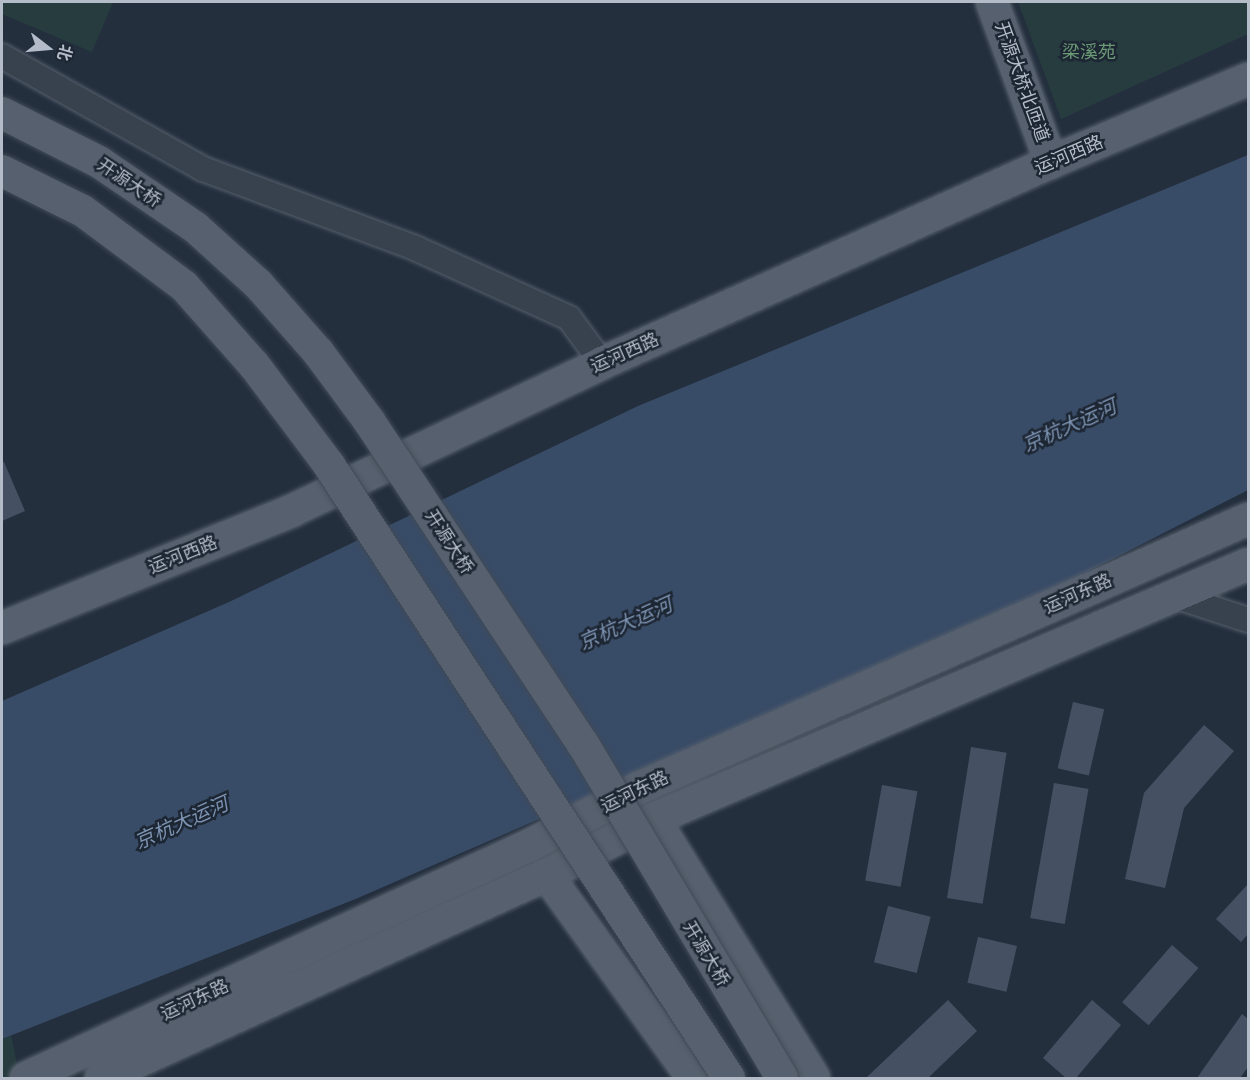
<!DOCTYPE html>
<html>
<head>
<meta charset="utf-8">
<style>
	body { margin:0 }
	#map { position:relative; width:1250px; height:1080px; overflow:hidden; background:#242f3e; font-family:"Asap Condensed","Noto Sans SC",sans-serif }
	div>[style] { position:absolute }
	.green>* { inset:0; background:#263c3f }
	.water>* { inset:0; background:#394c67 }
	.building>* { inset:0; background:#455162; transform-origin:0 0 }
	.roads { filter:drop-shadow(0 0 2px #565f6c) drop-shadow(0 0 2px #565f6c) }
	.minor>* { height:24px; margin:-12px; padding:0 12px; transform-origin:12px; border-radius:12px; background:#38414e }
	.major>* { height:32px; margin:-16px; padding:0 16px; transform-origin:16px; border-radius:16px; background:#56606e }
	.bridges { filter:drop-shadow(0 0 2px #414a57) drop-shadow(0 0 2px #414a57) }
	.major-bridge>* { height:32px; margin:-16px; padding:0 16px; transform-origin:16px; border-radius:16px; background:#56606e }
	span { translate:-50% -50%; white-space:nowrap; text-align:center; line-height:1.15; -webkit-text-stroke:5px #1d2633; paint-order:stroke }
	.park-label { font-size:18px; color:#6b9a76 }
	.street-label { font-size:18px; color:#b4bcc9 }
	.water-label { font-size:20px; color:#7c92b1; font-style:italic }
	.frame { position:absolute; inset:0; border:3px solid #b4bcc9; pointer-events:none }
	.north { position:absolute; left:18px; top:18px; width:60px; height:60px; -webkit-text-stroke:4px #1d2633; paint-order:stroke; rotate:106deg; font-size:16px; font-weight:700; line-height:24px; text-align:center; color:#b4bcc9 }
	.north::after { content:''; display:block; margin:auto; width:21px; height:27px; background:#b4bcc9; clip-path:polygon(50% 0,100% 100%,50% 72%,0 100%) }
</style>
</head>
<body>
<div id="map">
	<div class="green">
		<div style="clip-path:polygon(2px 2px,113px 2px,92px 52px,2px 14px)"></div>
		<div style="clip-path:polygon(1018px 2px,1248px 2px,1248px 34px,1061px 119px)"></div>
		<div style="clip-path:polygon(11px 1035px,20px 1078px,2px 1078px,2px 1039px)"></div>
	</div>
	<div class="water">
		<div style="clip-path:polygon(1248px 155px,1248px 490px,981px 626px,358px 898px,2px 1039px,2px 701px,229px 602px,638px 406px)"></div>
	</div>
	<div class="building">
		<div style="clip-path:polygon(4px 462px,25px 511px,2px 521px,2px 463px)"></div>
		<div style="left:1073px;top:702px;width:32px;height:68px;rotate:13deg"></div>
		<div style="clip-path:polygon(1204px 725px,1234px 751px,1184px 808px,1165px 888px,1125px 879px,1144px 793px)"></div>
		<div style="left:971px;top:747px;width:36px;height:153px;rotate:9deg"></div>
		<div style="left:1054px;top:783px;width:35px;height:137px;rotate:10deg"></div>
		<div style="left:882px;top:785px;width:36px;height:97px;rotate:10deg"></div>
		<div style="clip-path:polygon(1248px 884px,1248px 934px,1241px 942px,1216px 919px)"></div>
		<div style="left:888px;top:906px;width:44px;height:58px;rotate:14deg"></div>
		<div style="left:978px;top:937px;width:40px;height:47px;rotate:13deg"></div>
		<div style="left:1172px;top:945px;width:35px;height:76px;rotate:41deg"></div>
		<div style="clip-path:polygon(948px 1000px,977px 1031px,928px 1078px,866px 1078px)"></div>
		<div style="clip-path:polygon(1092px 1000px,1121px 1025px,1076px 1078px,1066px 1078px,1043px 1058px)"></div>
		<div style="clip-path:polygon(1242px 1014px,1248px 1019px,1248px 1067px,1240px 1078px,1197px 1078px)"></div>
	</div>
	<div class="roads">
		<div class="minor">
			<div style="left:2px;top:56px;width:231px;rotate:29.3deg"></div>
			<div style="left:203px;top:169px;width:226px;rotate:20.4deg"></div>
			<div style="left:415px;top:248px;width:169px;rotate:24.4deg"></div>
			<div style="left:569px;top:318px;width:56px;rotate:53.7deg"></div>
			<div style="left:1178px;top:597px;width:74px;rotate:18.2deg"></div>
		</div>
		<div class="major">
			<div style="left:992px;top:2px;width:171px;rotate:69.8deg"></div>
			<div style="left:2px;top:628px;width:312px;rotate:-22deg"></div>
			<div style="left:291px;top:511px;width:344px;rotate:-25.4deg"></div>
			<div style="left:602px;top:363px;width:492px;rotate:-24.1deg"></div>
			<div style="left:1051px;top:162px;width:214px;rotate:-22.8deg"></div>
			<div style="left:654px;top:819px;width:304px;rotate:58.3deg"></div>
			<div style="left:547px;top:875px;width:250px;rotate:54.3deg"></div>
			<div style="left:26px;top:1078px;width:557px;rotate:-24.82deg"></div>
			<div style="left:532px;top:844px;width:121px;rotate:-27.6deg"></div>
			<div style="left:639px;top:788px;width:666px;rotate:-23.83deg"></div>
			<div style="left:101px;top:1078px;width:490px;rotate:-24.5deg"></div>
			<div style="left:547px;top:875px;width:121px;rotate:-27.6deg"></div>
			<div style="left:654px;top:819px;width:646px;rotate:-23.23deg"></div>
		</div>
	</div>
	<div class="bridges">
		<div class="major-bridge">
			<div style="left:2px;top:113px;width:109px;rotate:26.8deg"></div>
			<div style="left:99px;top:162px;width:117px;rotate:34.2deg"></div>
			<div style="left:196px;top:228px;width:84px;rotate:42.1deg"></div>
			<div style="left:258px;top:284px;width:91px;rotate:48.6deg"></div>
			<div style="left:318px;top:352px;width:86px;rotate:53.5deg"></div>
			<div style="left:369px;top:421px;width:387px;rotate:56.5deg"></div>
			<div style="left:583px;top:744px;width:389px;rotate:59.2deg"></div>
			<div style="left:2px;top:171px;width:90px;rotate:26.3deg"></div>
			<div style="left:83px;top:211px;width:126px;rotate:36.6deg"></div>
			<div style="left:184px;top:286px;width:106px;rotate:48.5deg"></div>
			<div style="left:254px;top:365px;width:125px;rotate:53.1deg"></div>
			<div style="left:329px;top:465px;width:732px;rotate:56.87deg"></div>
		</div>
	</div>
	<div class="park-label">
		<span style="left:1089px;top:52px">梁溪苑</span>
	</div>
	<div class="street-label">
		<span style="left:1022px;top:82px;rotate:70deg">开源大桥北匝道</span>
		<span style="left:1069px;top:155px;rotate:-23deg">运河西路</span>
		<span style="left:129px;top:183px;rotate:34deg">开源大桥</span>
		<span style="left:625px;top:353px;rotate:-24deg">运河西路</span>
		<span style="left:449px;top:542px;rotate:57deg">开源大桥</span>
		<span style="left:183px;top:555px;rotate:-22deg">运河西路</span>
		<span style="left:1078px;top:594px;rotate:-24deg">运河东路</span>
		<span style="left:635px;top:792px;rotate:-26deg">运河东路</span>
		<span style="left:706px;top:954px;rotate:59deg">开源大桥</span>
		<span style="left:195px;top:1000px;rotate:-25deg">运河东路</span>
	</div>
	<div class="water-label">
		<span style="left:1069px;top:425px;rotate:-24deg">京杭大运河</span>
		<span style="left:625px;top:623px;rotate:-24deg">京杭大运河</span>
		<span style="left:181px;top:822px;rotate:-24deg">京杭大运河</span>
	</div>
	<div class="frame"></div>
	<div class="north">北</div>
</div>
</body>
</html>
